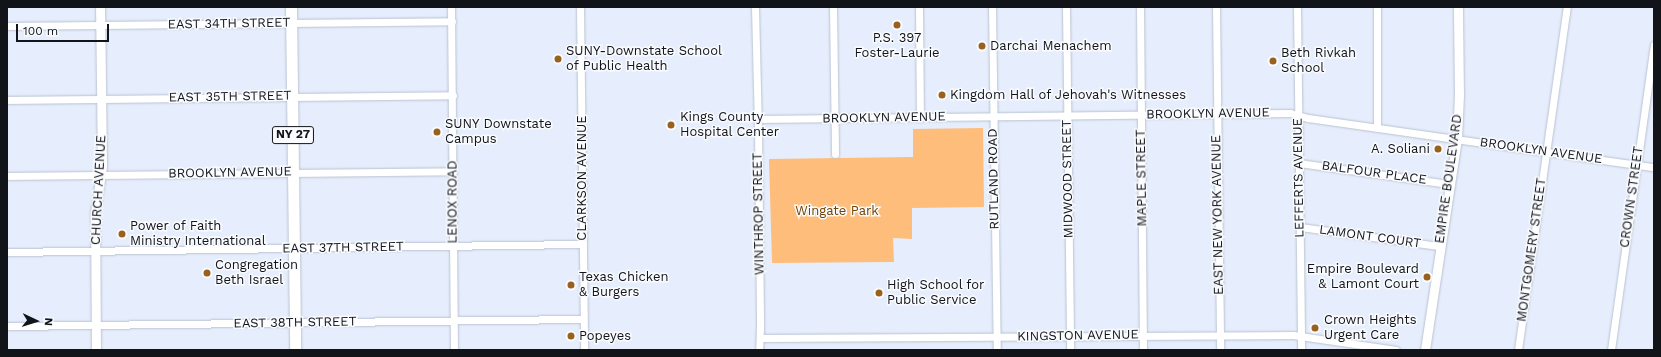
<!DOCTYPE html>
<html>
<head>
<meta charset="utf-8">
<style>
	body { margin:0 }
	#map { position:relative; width:1661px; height:357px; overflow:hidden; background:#e6eefd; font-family:"Work Sans",sans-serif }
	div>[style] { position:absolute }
	.green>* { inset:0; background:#febd7b }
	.roads { filter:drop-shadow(0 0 1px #bac2d1) drop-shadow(0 0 1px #bac2d1) }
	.minor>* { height:7px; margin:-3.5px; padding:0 3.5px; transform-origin:3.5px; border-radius:3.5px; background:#fff }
	.major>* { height:9px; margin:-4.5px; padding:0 4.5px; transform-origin:4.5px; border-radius:4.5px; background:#fff }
	.highway>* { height:11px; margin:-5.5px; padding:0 5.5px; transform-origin:5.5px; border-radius:5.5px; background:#fff }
	.dots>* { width:11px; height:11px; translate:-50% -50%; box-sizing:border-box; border:2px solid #f9fbfe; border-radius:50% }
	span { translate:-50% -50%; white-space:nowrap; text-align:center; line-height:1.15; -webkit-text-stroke:3px #f9fbfe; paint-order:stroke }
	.shield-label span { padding:1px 3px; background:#f9fbfe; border:1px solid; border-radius:3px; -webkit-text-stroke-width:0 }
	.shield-label { font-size:12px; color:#111419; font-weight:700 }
	.street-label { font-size:13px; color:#111419 }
	.poi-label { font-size:13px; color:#111419 }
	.left { translate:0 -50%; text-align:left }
	.right { translate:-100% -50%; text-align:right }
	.park-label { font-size:13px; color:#734301 }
	.frame { position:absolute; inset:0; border:8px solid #111419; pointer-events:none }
	.north { position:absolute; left:16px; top:301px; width:40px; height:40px; -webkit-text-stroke:3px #f9fbfe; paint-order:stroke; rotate:94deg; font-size:11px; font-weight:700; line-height:16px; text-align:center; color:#111419 }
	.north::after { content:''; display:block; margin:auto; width:14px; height:18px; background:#111419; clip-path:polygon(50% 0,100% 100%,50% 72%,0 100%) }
	.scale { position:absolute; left:16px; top:24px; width:93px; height:18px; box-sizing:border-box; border:2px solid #111419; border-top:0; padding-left:5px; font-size:12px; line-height:14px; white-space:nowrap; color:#111419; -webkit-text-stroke:3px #f9fbfe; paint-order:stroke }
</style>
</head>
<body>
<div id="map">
	<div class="green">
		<div style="clip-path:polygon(983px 128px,984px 207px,912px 208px,912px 239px,893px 238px,894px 262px,772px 263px,769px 159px,913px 157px,913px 129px)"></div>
	</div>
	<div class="roads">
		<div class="minor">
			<div style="left:451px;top:7px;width:343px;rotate:89.5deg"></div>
			<div style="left:580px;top:7px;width:343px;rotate:89.3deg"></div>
			<div style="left:755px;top:7px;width:121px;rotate:88.6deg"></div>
			<div style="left:758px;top:128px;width:199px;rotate:89.4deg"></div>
			<div style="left:760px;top:327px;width:23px;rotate:92deg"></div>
			<div style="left:833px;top:7px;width:147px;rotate:89.2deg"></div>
			<div style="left:919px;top:7px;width:111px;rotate:89.5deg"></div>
			<div style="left:992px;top:7px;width:343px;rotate:89.2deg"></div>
			<div style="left:1066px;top:7px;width:343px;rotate:89.3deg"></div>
			<div style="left:1140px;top:7px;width:343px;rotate:89.5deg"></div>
			<div style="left:1216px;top:7px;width:343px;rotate:89.3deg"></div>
			<div style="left:1297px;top:7px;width:343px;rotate:89.3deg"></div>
			<div style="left:1377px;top:7px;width:121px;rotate:90deg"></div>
			<div style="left:7px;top:26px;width:445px;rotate:-0.6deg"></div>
			<div style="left:7px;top:100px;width:446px;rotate:-0.6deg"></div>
			<div style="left:757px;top:119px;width:533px;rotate:-0.64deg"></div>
			<div style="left:1290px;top:113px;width:19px;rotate:16deg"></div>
			<div style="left:1308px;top:118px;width:349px;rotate:8.1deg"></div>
			<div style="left:1299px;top:163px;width:151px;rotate:8deg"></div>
			<div style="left:7px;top:176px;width:446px;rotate:-0.6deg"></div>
			<div style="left:1300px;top:227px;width:140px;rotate:7.8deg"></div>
			<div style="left:7px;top:252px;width:576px;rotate:-0.8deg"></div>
			<div style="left:7px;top:326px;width:576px;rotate:-0.7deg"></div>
			<div style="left:760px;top:338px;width:533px;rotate:-0.32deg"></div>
			<div style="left:1293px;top:335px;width:104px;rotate:8.3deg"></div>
			<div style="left:1518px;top:350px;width:346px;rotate:-81.9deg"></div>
			<div style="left:1611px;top:350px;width:308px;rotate:-82deg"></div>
		</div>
		<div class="major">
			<div style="left:96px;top:350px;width:137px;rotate:-90.4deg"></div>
			<div style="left:95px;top:213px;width:48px;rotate:-81.5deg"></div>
			<div style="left:102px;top:166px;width:159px;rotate:-90.7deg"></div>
			<div style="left:1425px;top:350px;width:213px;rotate:-81.4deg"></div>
			<div style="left:1457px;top:139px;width:44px;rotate:-87.4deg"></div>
			<div style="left:1459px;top:95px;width:88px;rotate:-90.7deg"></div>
		</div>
		<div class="highway">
			<div style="left:291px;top:7px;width:343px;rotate:89.3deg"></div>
		</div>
	</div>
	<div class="dots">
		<div style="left:897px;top:25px;background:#9a611e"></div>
		<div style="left:982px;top:46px;background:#9a611e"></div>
		<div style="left:558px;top:59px;background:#9a611e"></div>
		<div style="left:1273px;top:61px;background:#9a611e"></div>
		<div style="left:942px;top:95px;background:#9a611e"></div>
		<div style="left:671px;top:125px;background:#9a611e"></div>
		<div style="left:437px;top:132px;background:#9a611e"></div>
		<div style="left:1438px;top:149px;background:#9a611e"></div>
		<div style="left:122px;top:234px;background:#9a611e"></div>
		<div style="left:207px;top:273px;background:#9a611e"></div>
		<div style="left:1427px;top:277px;background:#9a611e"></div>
		<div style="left:571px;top:285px;background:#9a611e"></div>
		<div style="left:879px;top:293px;background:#9a611e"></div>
		<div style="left:1315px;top:328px;background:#9a611e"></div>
		<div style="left:571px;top:336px;background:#9a611e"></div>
	</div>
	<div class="shield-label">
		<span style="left:293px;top:135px">NY 27</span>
	</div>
	<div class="street-label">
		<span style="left:229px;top:24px;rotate:-1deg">EAST 34TH STREET</span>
		<span style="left:230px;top:97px;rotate:-1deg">EAST 35TH STREET</span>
		<span style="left:1208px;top:114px;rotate:-1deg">BROOKLYN AVENUE</span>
		<span style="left:884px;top:118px;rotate:-1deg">BROOKLYN AVENUE</span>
		<span style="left:1541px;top:151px;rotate:8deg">BROOKLYN AVENUE</span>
		<span style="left:230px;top:173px;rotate:-1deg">BROOKLYN AVENUE</span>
		<span style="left:1374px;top:173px;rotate:8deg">BALFOUR PLACE</span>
		<span style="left:582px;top:178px;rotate:-90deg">CLARKSON AVENUE</span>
		<span style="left:1142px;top:178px;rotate:-91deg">MAPLE STREET</span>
		<span style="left:1299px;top:178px;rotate:-91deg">LEFFERTS AVENUE</span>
		<span style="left:994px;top:179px;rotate:-91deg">RUTLAND ROAD</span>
		<span style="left:1068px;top:179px;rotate:-91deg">MIDWOOD STREET</span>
		<span style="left:1449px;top:179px;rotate:-82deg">EMPIRE BOULEVARD</span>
		<span style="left:99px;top:190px;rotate:-87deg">CHURCH AVENUE</span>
		<span style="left:1632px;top:197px;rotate:-82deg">CROWN STREET</span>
		<span style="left:453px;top:202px;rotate:-90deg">LENOX ROAD</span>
		<span style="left:759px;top:214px;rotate:-91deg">WINTHROP STREET</span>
		<span style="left:1218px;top:215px;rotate:-91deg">EAST NEW YORK AVENUE</span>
		<span style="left:1370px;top:237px;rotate:8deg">LAMONT COURT</span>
		<span style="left:343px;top:248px;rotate:-1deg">EAST 37TH STREET</span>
		<span style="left:1532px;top:250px;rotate:-82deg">MONTGOMERY STREET</span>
		<span style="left:295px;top:323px;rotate:-1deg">EAST 38TH STREET</span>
		<span style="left:1078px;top:336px;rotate:-1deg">KINGSTON AVENUE</span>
	</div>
	<div class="poi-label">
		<span style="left:897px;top:46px">P.S. 397<br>Foster-Laurie</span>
		<span class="left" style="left:990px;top:46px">Darchai Menachem</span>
		<span class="left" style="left:566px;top:59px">SUNY-Downstate School<br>of Public Health</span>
		<span class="left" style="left:1281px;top:61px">Beth Rivkah<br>School</span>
		<span class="left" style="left:950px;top:95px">Kingdom Hall of Jehovah's Witnesses</span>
		<span class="left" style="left:680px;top:125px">Kings County<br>Hospital Center</span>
		<span class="left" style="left:445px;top:132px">SUNY Downstate<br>Campus</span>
		<span class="right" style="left:1430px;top:149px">A. Soliani</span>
		<span class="left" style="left:130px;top:234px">Power of Faith<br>Ministry International</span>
		<span class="left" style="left:215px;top:273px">Congregation<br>Beth Israel</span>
		<span class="right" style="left:1419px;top:277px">Empire Boulevard<br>&amp; Lamont Court</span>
		<span class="left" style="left:579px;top:285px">Texas Chicken<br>&amp; Burgers</span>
		<span class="left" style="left:887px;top:293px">High School for<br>Public Service</span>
		<span class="left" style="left:1324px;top:328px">Crown Heights<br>Urgent Care</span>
		<span class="left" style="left:579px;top:336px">Popeyes</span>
	</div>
	<div class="park-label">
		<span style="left:837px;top:211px">Wingate Park</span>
	</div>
	<div class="frame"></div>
	<div class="north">N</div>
	<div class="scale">100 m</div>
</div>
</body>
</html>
